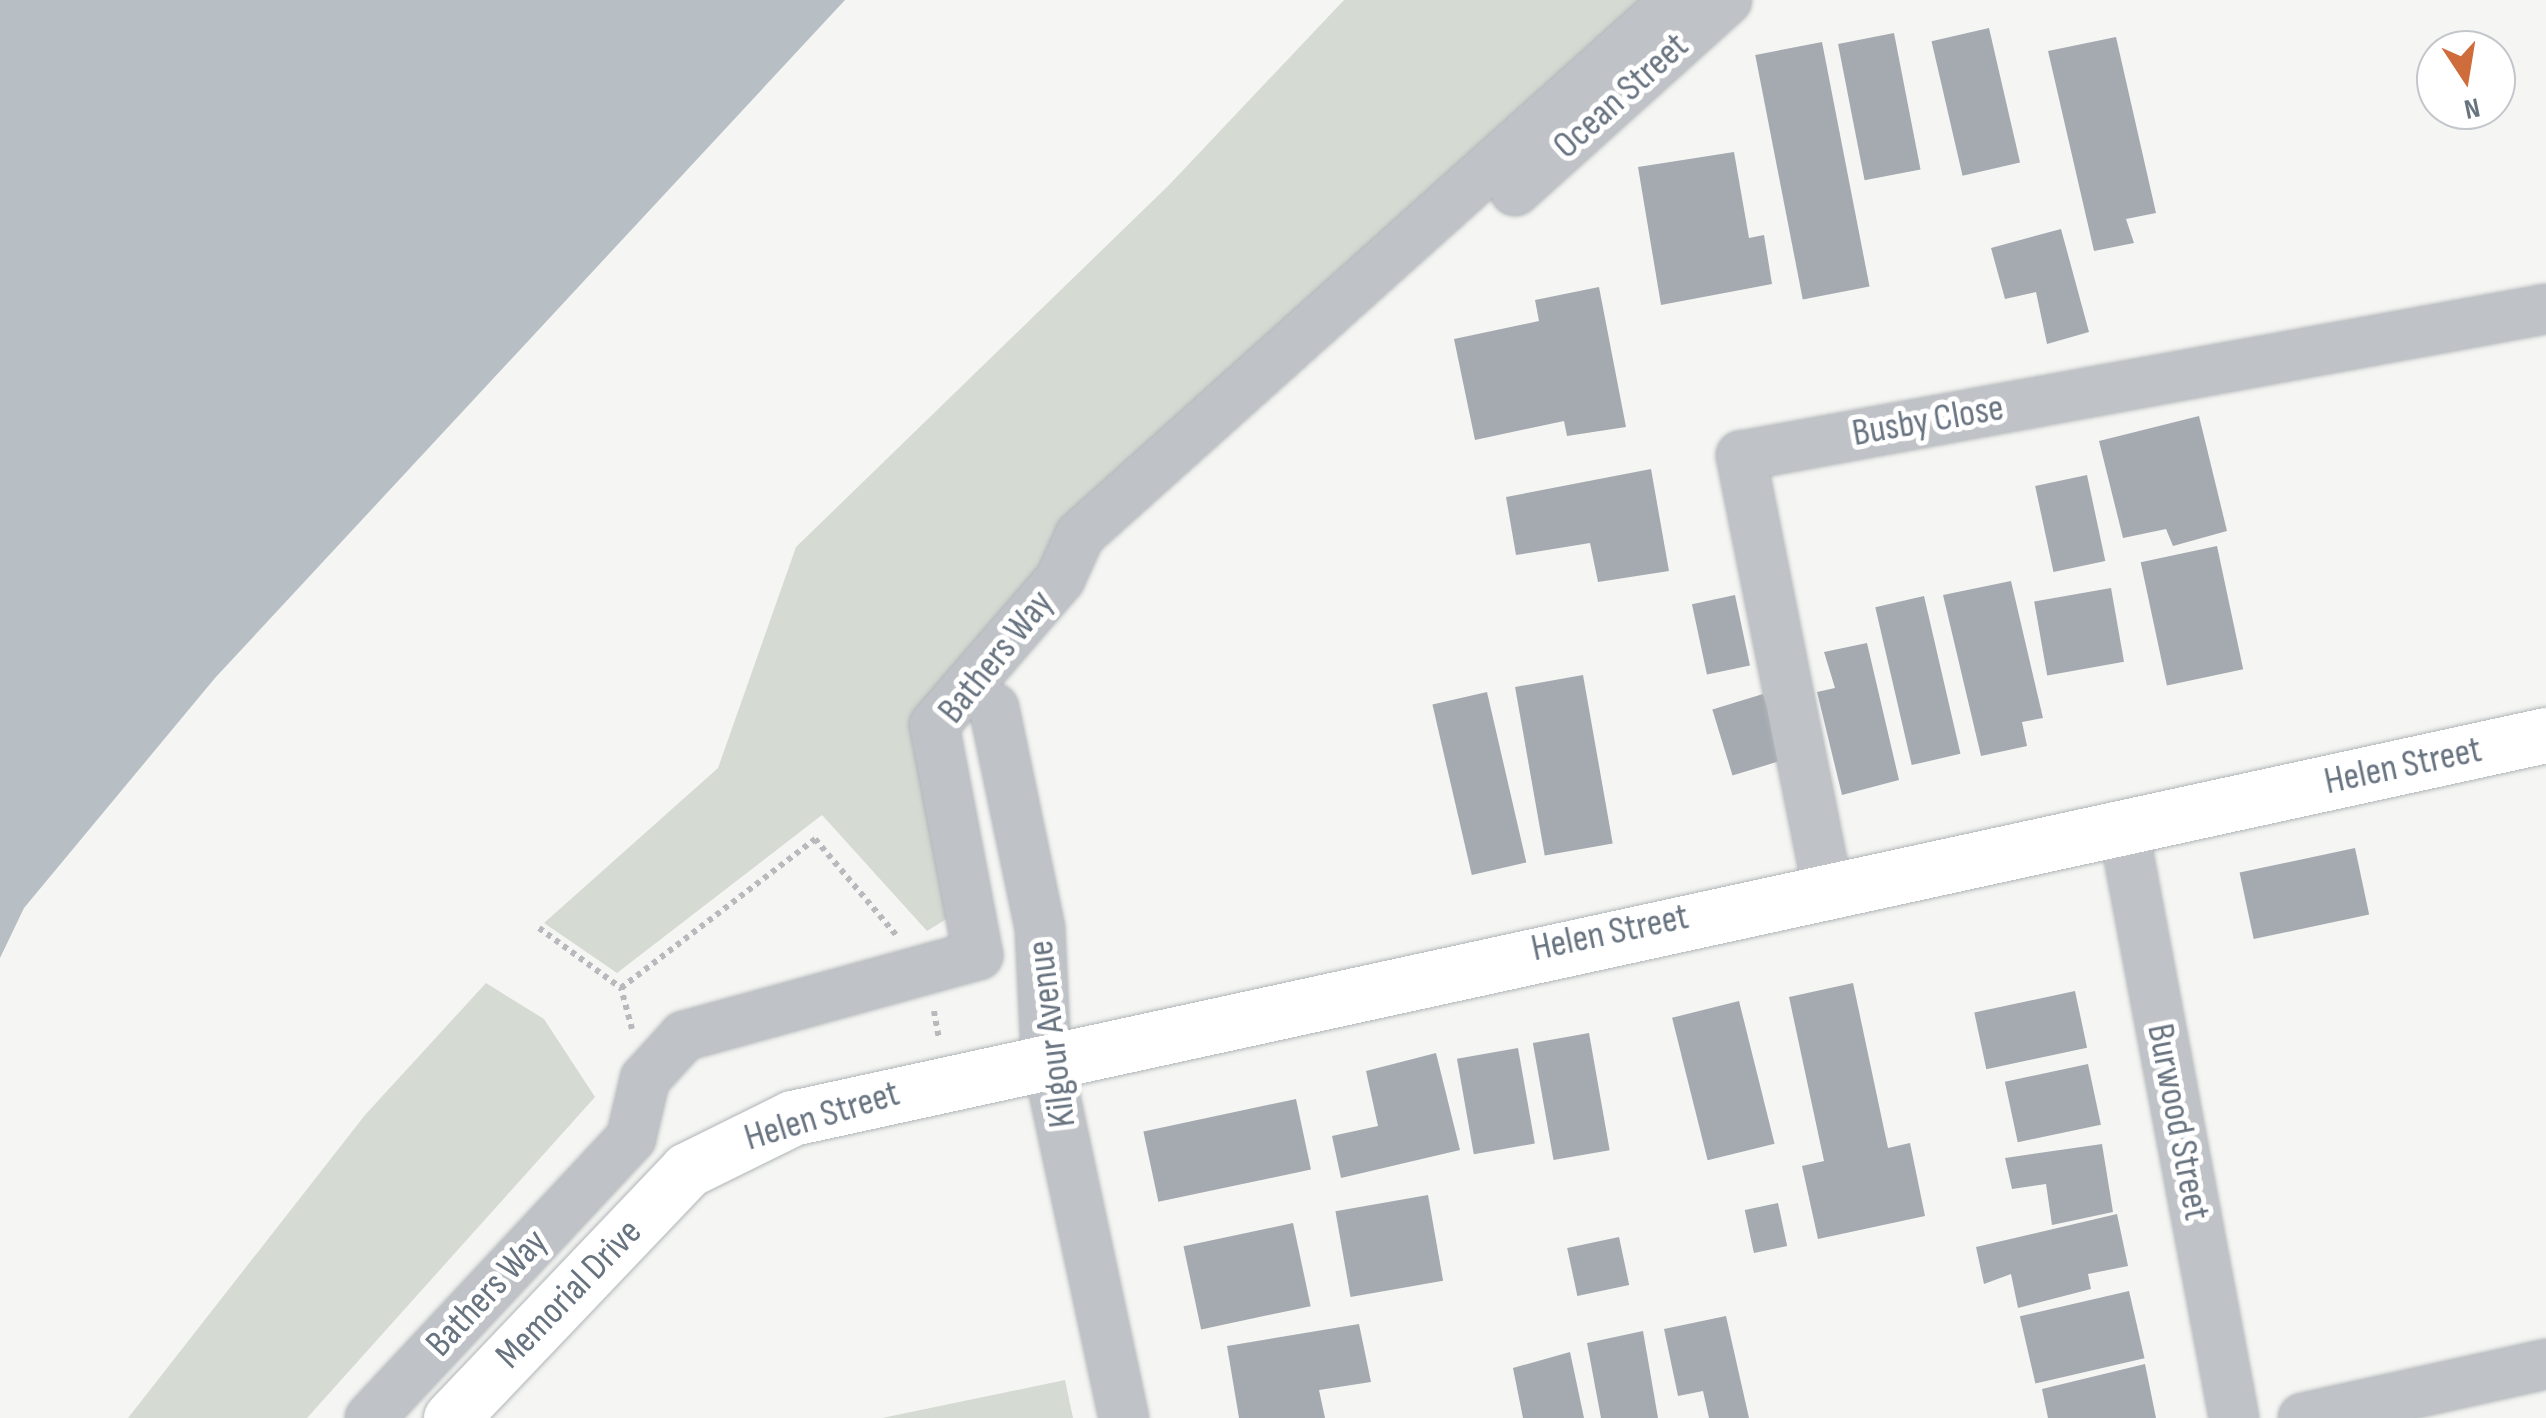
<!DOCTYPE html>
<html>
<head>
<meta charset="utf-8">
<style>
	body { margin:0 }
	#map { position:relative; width:2546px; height:1418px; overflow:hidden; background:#f5f6f3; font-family:"Sofia Sans Condensed",sans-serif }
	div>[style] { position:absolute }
	.green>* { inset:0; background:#d5dad3 }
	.water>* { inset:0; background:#b7bfc5 }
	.building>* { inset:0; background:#a4aab0; transform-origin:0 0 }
	.path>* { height:6px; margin-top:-3px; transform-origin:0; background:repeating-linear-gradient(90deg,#b7b9bc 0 5px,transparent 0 10px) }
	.roads { filter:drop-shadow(0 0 2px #b0b4b8) drop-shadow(0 0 2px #b0b4b8) }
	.street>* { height:48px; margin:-24px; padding:0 24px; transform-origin:24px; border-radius:24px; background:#bfc2c6 }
	.secondary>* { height:55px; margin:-27.5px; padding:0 27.5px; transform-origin:27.5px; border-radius:27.5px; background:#fff }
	span { translate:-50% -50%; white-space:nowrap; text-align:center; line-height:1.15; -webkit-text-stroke:10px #fff; paint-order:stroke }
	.street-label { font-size:38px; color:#687380 }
	.north { position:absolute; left:2416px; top:30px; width:100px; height:100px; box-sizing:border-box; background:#fff; border:2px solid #c3c7cc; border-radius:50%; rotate:168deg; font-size:28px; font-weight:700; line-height:40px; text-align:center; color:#687380 }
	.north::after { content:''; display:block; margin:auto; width:35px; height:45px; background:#ce6d3b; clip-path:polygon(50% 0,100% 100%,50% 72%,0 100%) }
</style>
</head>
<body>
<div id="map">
	<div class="green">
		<div style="clip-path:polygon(1344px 0,1649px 0,1048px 568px,912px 719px,948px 918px,927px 931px,822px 815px,617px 973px,544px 923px,718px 768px,796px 547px,1169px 185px)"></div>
		<div style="clip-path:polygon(486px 983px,544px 1019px,595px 1097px,307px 1418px,128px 1418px,365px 1115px)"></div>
		<div style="clip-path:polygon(1065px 1380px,1073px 1418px,882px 1418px)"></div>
	</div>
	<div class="water">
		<div style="clip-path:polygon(0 0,845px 0,215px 678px,24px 908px,0 958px)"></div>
	</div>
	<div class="building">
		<div style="left:1989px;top:28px;width:138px;height:59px;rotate:77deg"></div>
		<div style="left:1894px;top:33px;width:139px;height:57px;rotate:79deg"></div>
		<div style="clip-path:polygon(2116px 37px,2156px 213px,2126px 219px,2134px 243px,2094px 251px,2048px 51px)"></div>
		<div style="left:1822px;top:42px;width:249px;height:68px;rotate:79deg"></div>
		<div style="clip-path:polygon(1734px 152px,1749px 238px,1764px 235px,1772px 284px,1661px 305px,1638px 167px)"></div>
		<div style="clip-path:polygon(2061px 229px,2089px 332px,2047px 344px,2036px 292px,2005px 299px,1991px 248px)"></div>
		<div style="clip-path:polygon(1599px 287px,1626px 427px,1567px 436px,1564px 421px,1475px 440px,1454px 339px,1539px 321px,1535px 300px)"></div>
		<div style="clip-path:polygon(2199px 416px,2227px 531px,2173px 546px,2166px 529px,2123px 538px,2099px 441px)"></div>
		<div style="clip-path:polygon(1651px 469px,1669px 571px,1598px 582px,1590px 543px,1516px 555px,1506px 497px)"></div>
		<div style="left:2087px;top:475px;width:88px;height:53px;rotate:78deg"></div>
		<div style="left:2217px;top:546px;width:126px;height:78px;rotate:78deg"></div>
		<div style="clip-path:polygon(2011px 581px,2043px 718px,2022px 722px,2027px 746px,1981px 756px,1943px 595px)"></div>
		<div style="left:2111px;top:588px;width:75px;height:78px;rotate:80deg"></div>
		<div style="left:1735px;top:595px;width:72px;height:44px;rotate:78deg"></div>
		<div style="left:1924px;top:596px;width:162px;height:50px;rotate:77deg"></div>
		<div style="clip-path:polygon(1867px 643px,1899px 780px,1842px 795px,1817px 692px,1835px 688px,1824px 652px)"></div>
		<div style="left:1583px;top:675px;width:171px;height:69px;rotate:80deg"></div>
		<div style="left:1487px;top:692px;width:175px;height:56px;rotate:77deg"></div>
		<div style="left:1763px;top:694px;width:69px;height:53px;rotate:73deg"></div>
		<div style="left:2355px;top:848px;width:68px;height:118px;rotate:78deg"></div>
		<div style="clip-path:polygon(1853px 983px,1888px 1148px,1910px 1143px,1925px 1216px,1818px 1239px,1802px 1166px,1824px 1161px,1789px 997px)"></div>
		<div style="left:2075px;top:991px;width:58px;height:103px;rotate:78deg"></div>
		<div style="left:1739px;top:1001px;width:147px;height:69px;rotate:76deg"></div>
		<div style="left:1589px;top:1033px;width:119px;height:57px;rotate:80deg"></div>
		<div style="left:1518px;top:1048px;width:97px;height:62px;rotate:80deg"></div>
		<div style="clip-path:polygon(1436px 1053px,1460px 1150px,1341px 1178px,1332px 1136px,1378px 1126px,1366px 1071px)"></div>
		<div style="left:2088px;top:1064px;width:62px;height:85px;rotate:78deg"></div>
		<div style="left:1296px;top:1099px;width:72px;height:156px;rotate:78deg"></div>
		<div style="clip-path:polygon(2102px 1144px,2113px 1212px,2052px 1225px,2046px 1184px,2012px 1189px,2005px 1158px)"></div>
		<div style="left:1428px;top:1195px;width:87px;height:94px;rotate:80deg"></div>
		<div style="left:1778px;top:1203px;width:44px;height:34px;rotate:78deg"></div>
		<div style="clip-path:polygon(2117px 1214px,2128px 1266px,2088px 1274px,2091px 1289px,2018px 1308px,2011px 1274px,1984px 1284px,1976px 1247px)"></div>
		<div style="left:1293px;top:1223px;width:85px;height:112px;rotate:78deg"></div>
		<div style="left:1619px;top:1237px;width:49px;height:53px;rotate:78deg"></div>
		<div style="left:2129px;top:1291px;width:69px;height:112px;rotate:77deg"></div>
		<div style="clip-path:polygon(1726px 1316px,1749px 1418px,1709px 1418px,1703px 1391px,1678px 1396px,1664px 1329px)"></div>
		<div style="clip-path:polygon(1359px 1324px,1371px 1382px,1319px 1390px,1325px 1418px,1239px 1418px,1227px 1346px)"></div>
		<div style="clip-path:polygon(1643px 1331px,1658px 1418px,1601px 1418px,1587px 1343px)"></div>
		<div style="clip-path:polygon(1570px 1352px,1584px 1418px,1523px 1418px,1513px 1368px)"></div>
		<div style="clip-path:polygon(2145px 1364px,2156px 1418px,2048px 1418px,2042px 1389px)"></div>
	</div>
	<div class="path">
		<div style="left:539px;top:928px;width:102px;rotate:36.2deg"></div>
		<div style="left:934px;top:1011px;width:27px;rotate:80deg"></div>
		<div style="left:632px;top:1029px;width:42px;rotate:-105deg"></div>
		<div style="left:621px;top:988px;width:245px;rotate:-37.5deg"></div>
		<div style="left:815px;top:839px;width:126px;rotate:49.8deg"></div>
	</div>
	<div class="roads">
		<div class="street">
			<div style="left:1515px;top:191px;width:285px;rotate:-42deg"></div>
			<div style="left:994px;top:708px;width:226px;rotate:78.2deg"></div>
			<div style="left:1040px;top:929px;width:126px;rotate:87.3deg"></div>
			<div style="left:1046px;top:1055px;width:371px;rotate:77.9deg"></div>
			<div style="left:2123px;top:826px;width:602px;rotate:79.38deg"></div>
			<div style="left:1827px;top:886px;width:439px;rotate:-101.3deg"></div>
			<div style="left:1741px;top:456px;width:818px;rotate:-10.35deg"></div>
			<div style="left:370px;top:1418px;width:383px;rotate:-47deg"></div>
			<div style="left:631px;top:1138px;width:61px;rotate:-76.7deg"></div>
			<div style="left:645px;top:1079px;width:58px;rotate:-47.8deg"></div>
			<div style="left:684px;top:1036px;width:305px;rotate:-15.4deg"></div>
			<div style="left:978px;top:955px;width:234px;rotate:-100.8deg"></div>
			<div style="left:934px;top:725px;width:193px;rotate:-49.2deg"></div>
			<div style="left:1060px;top:579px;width:48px;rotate:-65.6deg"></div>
			<div style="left:1080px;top:535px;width:801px;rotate:-41.91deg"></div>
			<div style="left:2303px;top:1418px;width:249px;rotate:-12.5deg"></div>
		</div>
		<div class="secondary">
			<div style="left:451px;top:1418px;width:342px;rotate:-46.4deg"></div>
			<div style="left:687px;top:1170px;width:117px;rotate:-26.3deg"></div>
			<div style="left:792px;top:1118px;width:1795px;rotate:-12.32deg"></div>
		</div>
	</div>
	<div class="street-label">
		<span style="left:1621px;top:96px;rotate:-42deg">Ocean Street</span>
		<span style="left:1928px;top:421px;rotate:-10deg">Busby Close</span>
		<span style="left:996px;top:657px;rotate:-51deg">Bathers Way</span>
		<span style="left:2403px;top:766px;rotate:-12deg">Helen Street</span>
		<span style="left:1610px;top:933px;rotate:-12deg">Helen Street</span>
		<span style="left:1052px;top:1034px;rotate:-97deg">Kilgour Avenue</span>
		<span style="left:822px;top:1116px;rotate:-17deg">Helen Street</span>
		<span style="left:2178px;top:1122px;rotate:79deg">Burwood Street</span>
		<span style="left:487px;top:1293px;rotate:-47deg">Bathers Way</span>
		<span style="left:569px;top:1294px;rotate:-46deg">Memorial Drive</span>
	</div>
	<div class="north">N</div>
</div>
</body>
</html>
